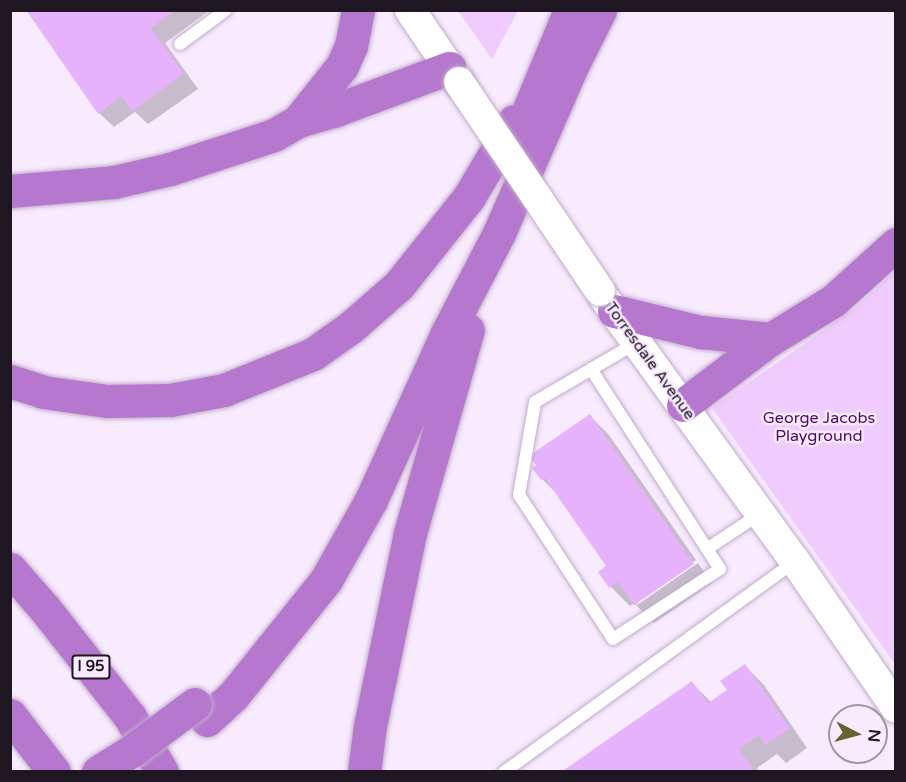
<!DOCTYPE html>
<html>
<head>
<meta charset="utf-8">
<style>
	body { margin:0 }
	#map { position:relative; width:906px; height:782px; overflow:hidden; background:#f8ebfe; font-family:"Varela Round",sans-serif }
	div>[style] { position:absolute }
	.green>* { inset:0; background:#efccfd }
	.shadow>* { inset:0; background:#0003 }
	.building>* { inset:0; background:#e6b2fb }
	.roads { filter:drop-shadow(0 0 2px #c2accb) drop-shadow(0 0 2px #c2accb) }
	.service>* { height:12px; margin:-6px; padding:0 6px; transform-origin:6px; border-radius:6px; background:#fff }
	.tertiary>* { height:30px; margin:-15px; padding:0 15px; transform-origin:15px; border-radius:15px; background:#fff }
	.motorway>* { height:33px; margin:-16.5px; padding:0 16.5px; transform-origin:16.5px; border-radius:16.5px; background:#b677ce }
	.bridges { filter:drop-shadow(0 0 2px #c2accb) drop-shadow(0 0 2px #c2accb) }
	.tertiary-bridge>* { height:30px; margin:-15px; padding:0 15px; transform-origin:15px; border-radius:15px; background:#fff }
	.motorway-bridge>* { height:33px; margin:-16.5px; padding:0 16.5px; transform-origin:16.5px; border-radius:16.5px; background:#b677ce }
	span { translate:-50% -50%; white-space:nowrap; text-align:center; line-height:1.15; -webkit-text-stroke:5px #f8ebfe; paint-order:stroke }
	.shield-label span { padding:2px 4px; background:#f8ebfe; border:2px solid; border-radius:4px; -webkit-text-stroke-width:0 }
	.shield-label { font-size:15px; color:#1e1621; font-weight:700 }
	.street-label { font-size:16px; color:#1e1621 }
	.park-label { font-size:16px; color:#4d0b62 }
	.frame { position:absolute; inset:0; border:12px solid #1e1621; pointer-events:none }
	.north { position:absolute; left:828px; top:704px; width:60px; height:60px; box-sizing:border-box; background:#f8ebfe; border:2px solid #a196a6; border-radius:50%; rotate:96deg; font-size:16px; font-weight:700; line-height:24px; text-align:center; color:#1e1621 }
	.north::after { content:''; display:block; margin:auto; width:21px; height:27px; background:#666330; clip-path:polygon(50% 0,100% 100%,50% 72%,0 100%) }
</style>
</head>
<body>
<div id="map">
	<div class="green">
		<div style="clip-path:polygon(458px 11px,518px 11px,492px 59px)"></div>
		<div style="clip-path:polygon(895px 271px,895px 664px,712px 408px,857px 307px)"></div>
	</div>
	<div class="shadow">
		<div style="clip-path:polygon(27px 10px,210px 10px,165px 43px,198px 89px,148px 124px,135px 112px,114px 127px,99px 113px)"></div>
		<div style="clip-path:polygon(590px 416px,609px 435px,696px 560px,637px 602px,637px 605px,698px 563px,712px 583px,654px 623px,634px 603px,630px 606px,611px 587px,608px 566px,561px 498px,542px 479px)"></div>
		<div style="clip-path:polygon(745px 666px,764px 685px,807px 748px,786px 763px,777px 754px,757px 768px,760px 772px,564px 772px,692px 683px,712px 703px,729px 691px)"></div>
	</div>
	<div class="building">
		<div style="clip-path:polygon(26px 10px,176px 10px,151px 28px,184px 74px,132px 111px,122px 96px,98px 114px)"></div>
		<div style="clip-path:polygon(590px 414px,694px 564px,634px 605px,618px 582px,609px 588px,598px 572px,606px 566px,544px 477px,541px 480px,532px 468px,536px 465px,529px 456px)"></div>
		<div style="clip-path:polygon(745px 664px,790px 728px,765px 745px,759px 735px,739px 749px,755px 772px,561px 772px,692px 681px,708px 703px,727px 690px,720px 681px)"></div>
	</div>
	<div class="roads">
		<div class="service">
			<div style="left:180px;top:44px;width:57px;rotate:-36.5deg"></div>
			<div style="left:591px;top:369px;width:238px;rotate:57.2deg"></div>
			<div style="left:720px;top:569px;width:128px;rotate:146.8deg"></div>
			<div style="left:613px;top:639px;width:172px;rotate:-123.1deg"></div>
			<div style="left:519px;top:495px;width:94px;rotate:-80.2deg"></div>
			<div style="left:535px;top:402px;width:117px;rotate:-30.3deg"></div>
			<div style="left:707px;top:549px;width:65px;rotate:-33.7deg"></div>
			<div style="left:504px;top:772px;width:358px;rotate:-35.9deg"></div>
		</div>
		<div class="tertiary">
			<div style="left:410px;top:10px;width:87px;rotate:55.8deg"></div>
			<div style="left:605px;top:299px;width:324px;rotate:54.1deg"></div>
			<div style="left:795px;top:561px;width:178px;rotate:55.5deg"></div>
		</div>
		<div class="motorway">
			<div style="left:527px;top:114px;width:113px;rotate:-67.5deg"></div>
			<div style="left:298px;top:121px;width:70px;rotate:-51.3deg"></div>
			<div style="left:342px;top:66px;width:22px;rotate:-66deg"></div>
			<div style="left:351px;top:46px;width:37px;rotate:-79deg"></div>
			<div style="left:10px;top:191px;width:104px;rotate:-4.9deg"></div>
			<div style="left:114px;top:182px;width:57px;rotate:-13.1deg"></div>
			<div style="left:170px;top:169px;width:109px;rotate:-18.1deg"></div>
			<div style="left:274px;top:135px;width:28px;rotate:-30deg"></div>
			<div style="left:298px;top:121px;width:40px;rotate:-16deg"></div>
			<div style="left:336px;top:110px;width:121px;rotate:-20.4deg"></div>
			<div style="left:614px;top:311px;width:89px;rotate:13.7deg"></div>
			<div style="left:700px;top:332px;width:71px;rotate:5.6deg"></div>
			<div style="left:10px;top:381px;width:35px;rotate:18deg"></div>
			<div style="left:43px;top:392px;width:65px;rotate:8deg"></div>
			<div style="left:107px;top:401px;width:63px;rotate:-0.9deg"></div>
			<div style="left:170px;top:400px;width:55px;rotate:-10.5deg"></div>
			<div style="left:224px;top:390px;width:96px;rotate:-22deg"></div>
			<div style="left:313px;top:354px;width:47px;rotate:-35.4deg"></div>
			<div style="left:351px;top:327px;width:64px;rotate:-41.2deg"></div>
			<div style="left:399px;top:285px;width:112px;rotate:-51.5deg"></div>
			<div style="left:469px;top:197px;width:88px;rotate:-59.4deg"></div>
			<div style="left:683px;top:405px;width:108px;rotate:-37.1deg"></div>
			<div style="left:769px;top:340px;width:75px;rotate:-31.4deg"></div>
			<div style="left:833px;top:301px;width:85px;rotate:-42.1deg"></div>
			<div style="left:10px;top:569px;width:53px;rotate:48.8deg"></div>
			<div style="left:45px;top:609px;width:137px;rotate:51.8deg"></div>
			<div style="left:130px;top:717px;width:64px;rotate:59.8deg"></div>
			<div style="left:10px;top:715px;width:72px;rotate:52.3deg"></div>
			<div style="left:207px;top:720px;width:35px;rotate:-43deg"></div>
			<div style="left:233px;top:696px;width:149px;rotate:-51.3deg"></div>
			<div style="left:326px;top:580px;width:92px;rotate:-60.6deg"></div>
			<div style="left:371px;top:500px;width:183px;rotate:-65.5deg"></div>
			<div style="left:447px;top:333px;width:113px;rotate:-62.5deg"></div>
			<div style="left:499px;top:233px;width:180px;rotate:-66.4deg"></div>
			<div style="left:571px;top:68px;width:65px;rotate:-63.4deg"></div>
			<div style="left:364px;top:772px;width:46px;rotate:-82.6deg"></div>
			<div style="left:370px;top:726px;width:197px;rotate:-78.3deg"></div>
			<div style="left:410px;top:533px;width:211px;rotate:-74.1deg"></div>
		</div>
	</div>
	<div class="bridges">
		<div class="tertiary-bridge">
			<div style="left:459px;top:82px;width:252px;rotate:56deg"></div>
		</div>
		<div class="motorway-bridge">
			<div style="left:98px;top:772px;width:41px;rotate:-32.2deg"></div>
			<div style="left:133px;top:750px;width:77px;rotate:-36.6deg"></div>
		</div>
	</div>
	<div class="shield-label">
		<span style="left:91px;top:667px">I 95</span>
	</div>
	<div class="street-label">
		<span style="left:650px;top:361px;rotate:54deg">Torresdale Avenue</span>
	</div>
	<div class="park-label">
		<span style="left:819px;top:427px">George Jacobs<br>Playground</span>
	</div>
	<div class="frame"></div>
	<div class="north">N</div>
</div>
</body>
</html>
